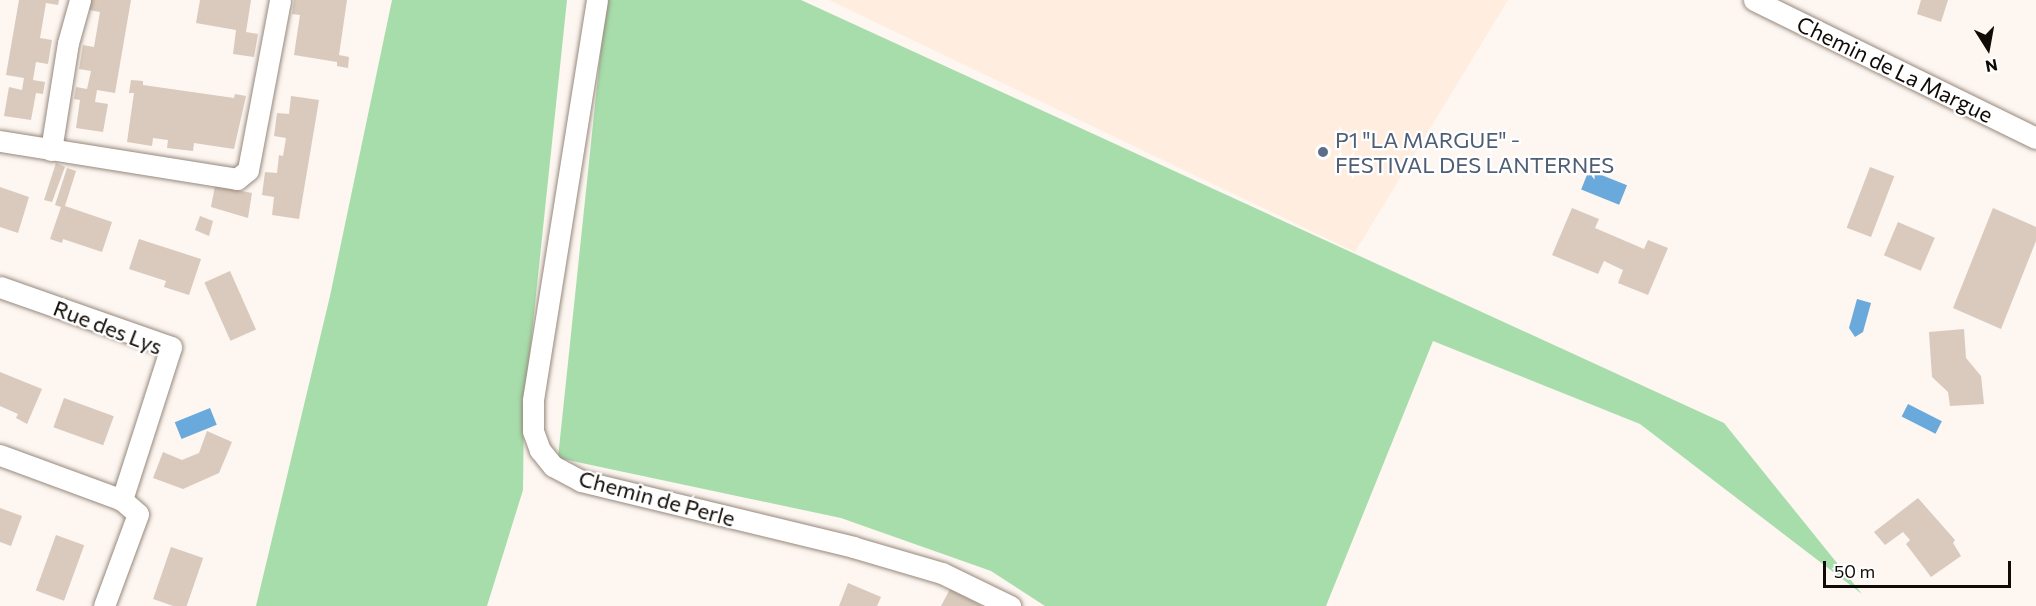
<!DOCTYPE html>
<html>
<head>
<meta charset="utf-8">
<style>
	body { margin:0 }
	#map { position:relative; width:2036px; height:606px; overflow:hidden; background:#fdf6f1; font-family:Commissioner,sans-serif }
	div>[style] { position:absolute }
	.built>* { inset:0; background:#ffeddf }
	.green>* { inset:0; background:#a6ddab }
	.water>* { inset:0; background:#69a9db; transform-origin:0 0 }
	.building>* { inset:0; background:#d9cabd; transform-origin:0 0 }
	.roads { filter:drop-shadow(0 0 2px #96887c) drop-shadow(0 0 2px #96887c) }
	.street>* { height:21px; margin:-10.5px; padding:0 10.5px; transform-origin:10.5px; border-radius:10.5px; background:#fff }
	.dots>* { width:16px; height:16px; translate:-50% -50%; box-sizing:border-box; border:3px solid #fff; border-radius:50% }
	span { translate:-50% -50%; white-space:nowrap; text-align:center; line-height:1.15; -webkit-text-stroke:4.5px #fff; paint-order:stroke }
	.street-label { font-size:22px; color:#100b07 }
	.service-label { font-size:22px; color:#4e5e75 }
	.left { translate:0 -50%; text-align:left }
	.north { position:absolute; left:1958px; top:18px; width:60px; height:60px; -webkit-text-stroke:4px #fff; paint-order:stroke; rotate:169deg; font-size:16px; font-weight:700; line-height:24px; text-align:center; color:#100b07 }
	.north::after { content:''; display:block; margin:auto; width:21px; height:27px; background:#100b07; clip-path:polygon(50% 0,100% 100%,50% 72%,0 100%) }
	.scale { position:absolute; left:1823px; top:561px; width:188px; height:27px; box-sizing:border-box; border:3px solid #100b07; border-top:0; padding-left:8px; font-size:18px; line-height:21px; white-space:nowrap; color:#100b07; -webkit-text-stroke:4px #fff; paint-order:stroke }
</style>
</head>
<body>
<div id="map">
	<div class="built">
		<div style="clip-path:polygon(829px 0,1508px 0,1355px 252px)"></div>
	</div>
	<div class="green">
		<div style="clip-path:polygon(392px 0,567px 0,524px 409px,523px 490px,487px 606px,256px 606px,330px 296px)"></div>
		<div style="clip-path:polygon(606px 0,801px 0,1724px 423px,1862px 594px,1640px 424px,1433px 341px,1326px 606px,1045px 606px,991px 571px,841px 518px,558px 458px)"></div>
	</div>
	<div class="water">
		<div style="left:1589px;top:170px;width:41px;height:21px;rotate:22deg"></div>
		<div style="clip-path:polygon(1857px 299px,1871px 303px,1863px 332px,1855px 337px,1849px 328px)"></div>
		<div style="left:1908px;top:404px;width:38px;height:14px;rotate:27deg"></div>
		<div style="left:210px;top:408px;width:18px;height:38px;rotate:68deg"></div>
	</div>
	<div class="building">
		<div style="clip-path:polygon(19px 0,59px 0,58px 5px,46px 3px,40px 38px,52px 40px,48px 64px,36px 62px,33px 80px,45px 82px,43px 94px,36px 93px,31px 120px,4px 116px,9px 87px,22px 90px,24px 78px,6px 75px)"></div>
		<div style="clip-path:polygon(90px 0,131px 0,115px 93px,97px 90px,95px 102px,108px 104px,103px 132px,76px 128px,80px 100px,74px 99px,76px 87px,87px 89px,91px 71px,79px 69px,83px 45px,94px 47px,100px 12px,89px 10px)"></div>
		<div style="clip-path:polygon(200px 0,251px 0,246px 32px,258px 34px,254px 57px,233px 54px,236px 30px,196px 23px)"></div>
		<div style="clip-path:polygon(294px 0,347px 0,339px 55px,349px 57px,348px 68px,337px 66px,337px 62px,294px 55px,300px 15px,292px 14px)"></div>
		<div style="clip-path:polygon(1921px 0,1948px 0,1941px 22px,1917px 14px)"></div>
		<div style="clip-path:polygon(131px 80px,143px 81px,143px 85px,234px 98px,235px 94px,246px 96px,234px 149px,194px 143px,193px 151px,167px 148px,168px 140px,153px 138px,152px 146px,127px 142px,134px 93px,129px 93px)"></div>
		<div style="clip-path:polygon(291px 96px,319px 100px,299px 219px,272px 215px,274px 197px,262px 195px,265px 172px,277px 173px,279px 155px,283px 156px,286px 138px,274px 136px,277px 113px,289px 114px)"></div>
		<div style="clip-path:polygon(56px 163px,65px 167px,52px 202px,44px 200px)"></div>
		<div style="left:1870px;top:167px;width:26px;height:65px;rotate:21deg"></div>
		<div style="clip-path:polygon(67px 168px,76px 171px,65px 206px,112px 222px,102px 252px,63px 239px,62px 243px,50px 239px,61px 207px,55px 205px)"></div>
		<div style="clip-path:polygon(215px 186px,252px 193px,248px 218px,211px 207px)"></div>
		<div style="clip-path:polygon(0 187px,29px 197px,18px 233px,0 227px)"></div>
		<div style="clip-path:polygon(1572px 208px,1599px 219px,1595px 228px,1644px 249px,1648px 240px,1668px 248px,1648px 295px,1618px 283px,1623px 270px,1604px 261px,1598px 274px,1552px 255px)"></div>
		<div style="clip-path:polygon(1993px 208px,2036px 227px,2036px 241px,2001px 329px,1953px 308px)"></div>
		<div style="clip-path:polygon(200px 216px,213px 221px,209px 236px,195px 230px)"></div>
		<div style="left:1898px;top:222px;width:40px;height:36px;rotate:23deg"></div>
		<div style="clip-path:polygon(139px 239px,201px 259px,189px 295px,164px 287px,166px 281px,129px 269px)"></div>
		<div style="left:230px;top:271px;width:64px;height:28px;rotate:66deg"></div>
		<div style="clip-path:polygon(1964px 329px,1966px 358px,1981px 376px,1984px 404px,1950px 406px,1948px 392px,1932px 377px,1929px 332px)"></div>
		<div style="clip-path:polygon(0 372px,42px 389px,27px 424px,16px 418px,18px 414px,0 406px)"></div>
		<div style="left:64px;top:398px;width:53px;height:31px;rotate:20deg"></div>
		<div style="clip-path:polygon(207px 431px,232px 442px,219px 473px,183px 489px,153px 478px,163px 452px,182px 460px,199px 453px)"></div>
		<div style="clip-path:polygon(1918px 498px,1955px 540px,1953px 543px,1961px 556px,1931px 577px,1906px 544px,1910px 540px,1903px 532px,1885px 545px,1874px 532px)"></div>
		<div style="clip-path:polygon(0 508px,22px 516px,11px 546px,0 542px)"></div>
		<div style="left:56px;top:535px;width:30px;height:59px;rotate:20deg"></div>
		<div style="left:171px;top:547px;width:34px;height:55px;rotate:19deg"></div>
		<div style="clip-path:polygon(848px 583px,881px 597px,877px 606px,839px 606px)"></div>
		<div style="clip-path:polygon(950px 589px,982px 606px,941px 606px)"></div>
	</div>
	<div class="roads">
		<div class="street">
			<div style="left:597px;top:0;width:406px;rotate:99.1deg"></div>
			<div style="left:533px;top:401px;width:30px;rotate:90deg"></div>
			<div style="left:533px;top:431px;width:20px;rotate:70deg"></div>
			<div style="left:540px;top:450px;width:21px;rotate:51deg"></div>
			<div style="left:553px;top:466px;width:32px;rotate:28deg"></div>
			<div style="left:581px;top:481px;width:280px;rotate:13.6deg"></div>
			<div style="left:853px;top:547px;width:93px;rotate:16.3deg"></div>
			<div style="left:942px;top:573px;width:76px;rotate:25.9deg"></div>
			<div style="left:1754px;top:0;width:314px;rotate:26.1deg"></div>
			<div style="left:0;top:141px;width:240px;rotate:9.1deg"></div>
			<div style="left:237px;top:179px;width:14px;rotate:-39deg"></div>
			<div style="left:248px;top:170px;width:173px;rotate:-79.3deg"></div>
			<div style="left:51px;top:150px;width:108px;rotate:-81deg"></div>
			<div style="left:68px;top:43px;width:45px;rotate:-74.4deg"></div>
			<div style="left:0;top:287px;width:181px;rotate:19.3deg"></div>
			<div style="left:171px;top:347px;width:161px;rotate:107.8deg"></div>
			<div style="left:0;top:455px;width:130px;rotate:20.2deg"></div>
			<div style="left:122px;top:500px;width:21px;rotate:41deg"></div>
			<div style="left:138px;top:514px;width:98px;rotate:110.3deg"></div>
		</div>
	</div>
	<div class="dots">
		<div style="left:1323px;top:152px;background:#5c6f8a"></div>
	</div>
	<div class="street-label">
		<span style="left:1895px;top:69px;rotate:26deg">Chemin de La Margue</span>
		<span style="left:108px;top:327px;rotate:21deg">Rue des Lys</span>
		<span style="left:657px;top:498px;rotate:15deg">Chemin de Perle</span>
	</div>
	<div class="service-label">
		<span class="left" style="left:1335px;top:152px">P1 "LA MARGUE" -<br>FESTIVAL DES LANTERNES</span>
	</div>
	<div class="north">N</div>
	<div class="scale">50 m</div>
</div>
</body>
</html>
